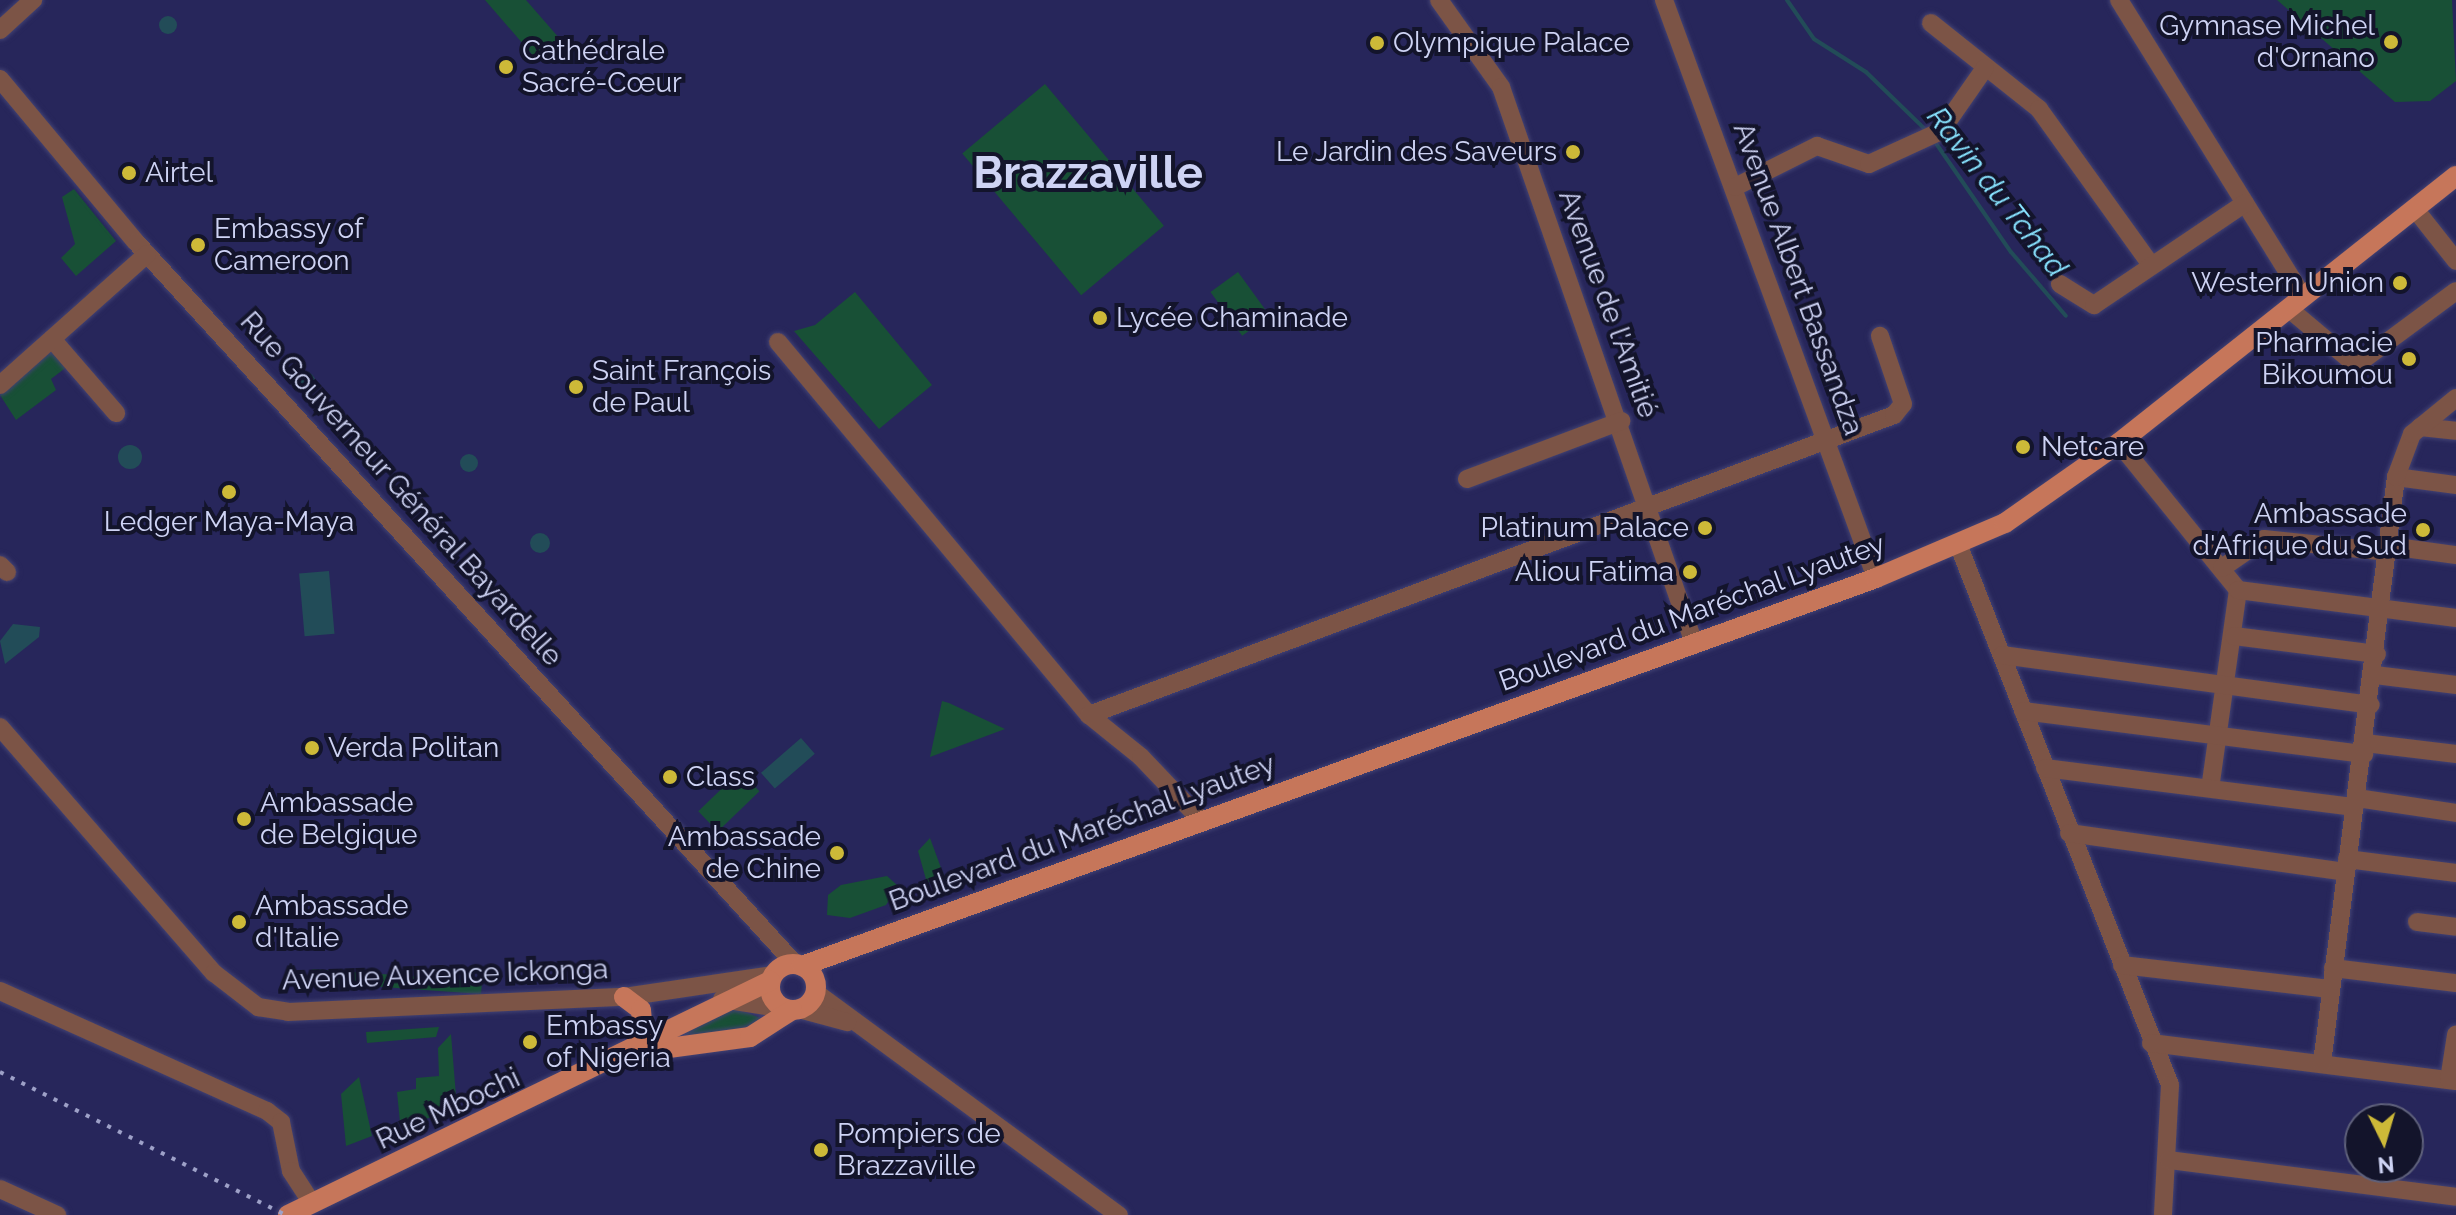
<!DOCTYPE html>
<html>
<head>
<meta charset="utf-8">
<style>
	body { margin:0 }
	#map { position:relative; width:2456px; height:1215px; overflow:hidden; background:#27265b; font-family:Raleway,sans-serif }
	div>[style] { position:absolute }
	.green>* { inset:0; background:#185036; transform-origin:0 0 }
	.water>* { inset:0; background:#224c58; transform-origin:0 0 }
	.round { border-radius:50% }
	.stream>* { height:4px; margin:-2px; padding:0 2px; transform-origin:2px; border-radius:2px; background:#224c58 }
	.roads { filter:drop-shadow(0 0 2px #424273) drop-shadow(0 0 2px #424273) }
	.minor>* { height:18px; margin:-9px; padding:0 9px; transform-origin:9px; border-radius:9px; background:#7c5446 }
	.major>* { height:20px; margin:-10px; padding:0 10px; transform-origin:10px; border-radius:10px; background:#c6765a }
	.major>.ring { margin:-10px; padding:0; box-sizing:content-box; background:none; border:20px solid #c6765a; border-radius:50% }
	.rail>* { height:4px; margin-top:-2px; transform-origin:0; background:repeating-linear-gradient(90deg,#9ea1c8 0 4px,transparent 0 12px) }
	.dots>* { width:22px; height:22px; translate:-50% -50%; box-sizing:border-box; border:4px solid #13142b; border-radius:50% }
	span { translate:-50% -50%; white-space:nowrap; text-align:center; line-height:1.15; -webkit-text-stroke:8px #13142b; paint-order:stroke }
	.poi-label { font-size:28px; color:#ced3f4 }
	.right { translate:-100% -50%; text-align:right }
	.left { translate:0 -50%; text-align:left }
	.street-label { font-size:28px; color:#ced3f4 }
	.water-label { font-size:30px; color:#88e3ff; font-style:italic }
	.town-label { font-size:44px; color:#ced3f4; font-weight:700 }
	.north { position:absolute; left:2344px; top:1103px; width:80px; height:80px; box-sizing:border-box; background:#13142b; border:2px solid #5e607b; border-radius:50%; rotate:175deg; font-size:22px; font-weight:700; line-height:32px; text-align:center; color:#ced3f4 }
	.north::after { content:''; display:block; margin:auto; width:28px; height:36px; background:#cdb938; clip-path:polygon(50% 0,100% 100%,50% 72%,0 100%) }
</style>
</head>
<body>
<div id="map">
	<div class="green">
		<div style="clip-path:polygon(485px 0,526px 0,560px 39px,536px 59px)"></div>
		<div style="clip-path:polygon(2277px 0,2452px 0,2456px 81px,2430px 101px,2395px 102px)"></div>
		<div style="left:1045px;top:84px;width:185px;height:108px;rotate:50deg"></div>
		<div style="clip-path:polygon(74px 189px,116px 241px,76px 276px,61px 258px,75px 244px,62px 197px)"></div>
		<div style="left:1238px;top:272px;width:54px;height:34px;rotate:54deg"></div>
		<div style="clip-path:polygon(855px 292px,932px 385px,879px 429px,794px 331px,815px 325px)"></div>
		<div style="clip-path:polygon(54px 349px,68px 366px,51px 379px,56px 390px,16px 420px,0 395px)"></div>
		<div style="clip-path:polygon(942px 701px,949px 703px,1005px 729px,930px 757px)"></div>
		<div style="left:740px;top:771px;width:28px;height:58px;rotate:46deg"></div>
		<div style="clip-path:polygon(930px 838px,944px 876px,927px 883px,918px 851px)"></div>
		<div style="clip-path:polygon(887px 876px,898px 886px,886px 905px,850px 918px,827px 915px,828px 895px,841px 885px)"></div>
		<div style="left:482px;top:981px;width:13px;height:170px;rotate:94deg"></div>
		<div style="clip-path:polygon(732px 1007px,771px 1022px,660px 1047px)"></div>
		<div style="clip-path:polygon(439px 1027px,436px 1037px,367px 1043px,366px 1032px)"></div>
		<div style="clip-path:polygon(451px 1034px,456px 1096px,442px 1097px,439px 1114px,408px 1126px,400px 1122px,397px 1092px,416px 1089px,416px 1078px,439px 1076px,438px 1048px)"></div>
		<div style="clip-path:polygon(359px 1077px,372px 1136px,346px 1146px,341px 1094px)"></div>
	</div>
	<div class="water">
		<div class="round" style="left:159px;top:16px;width:18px;height:18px"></div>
		<div class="round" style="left:297px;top:372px;width:18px;height:18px"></div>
		<div class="round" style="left:118px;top:445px;width:24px;height:24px"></div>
		<div class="round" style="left:460px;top:454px;width:18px;height:18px"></div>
		<div class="round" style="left:530px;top:533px;width:20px;height:20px"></div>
		<div style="left:329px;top:571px;width:63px;height:30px;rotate:85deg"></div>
		<div style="clip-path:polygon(13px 624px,40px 627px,39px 637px,5px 664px,0 641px)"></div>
		<div style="left:801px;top:738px;width:21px;height:53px;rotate:49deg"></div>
	</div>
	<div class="stream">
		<div style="left:1787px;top:0;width:47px;rotate:55.3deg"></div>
		<div style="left:1814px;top:39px;width:62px;rotate:32.4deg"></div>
		<div style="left:1866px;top:72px;width:86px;rotate:44.1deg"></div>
		<div style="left:1933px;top:139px;width:137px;rotate:55.4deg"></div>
		<div style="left:2011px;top:252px;width:84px;rotate:49.3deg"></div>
	</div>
	<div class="roads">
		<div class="minor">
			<div style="left:1439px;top:0;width:107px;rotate:54.5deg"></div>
			<div style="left:1501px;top:87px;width:589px;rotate:70.86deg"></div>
			<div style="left:1664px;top:0;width:616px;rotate:69.86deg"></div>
			<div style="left:2119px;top:0;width:349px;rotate:58.2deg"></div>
			<div style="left:1931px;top:23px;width:138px;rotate:38.5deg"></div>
			<div style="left:2039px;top:109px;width:188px;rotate:54.3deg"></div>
			<div style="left:0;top:30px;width:45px;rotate:-42.3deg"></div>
			<div style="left:0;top:79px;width:212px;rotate:50.2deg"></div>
			<div style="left:136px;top:242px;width:978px;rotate:47.61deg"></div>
			<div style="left:1735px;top:187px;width:92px;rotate:-26.6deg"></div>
			<div style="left:1817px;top:146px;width:55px;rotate:19.1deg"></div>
			<div style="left:1869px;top:164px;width:79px;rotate:-24.6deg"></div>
			<div style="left:1941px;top:131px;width:77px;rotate:-55.1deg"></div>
			<div style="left:2415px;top:209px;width:66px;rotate:51.7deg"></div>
			<div style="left:2060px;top:284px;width:40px;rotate:32deg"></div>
			<div style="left:2094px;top:305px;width:182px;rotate:-34deg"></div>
			<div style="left:2288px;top:308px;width:89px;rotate:40deg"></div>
			<div style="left:2356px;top:365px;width:124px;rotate:-36.5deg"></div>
			<div style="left:52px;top:339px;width:98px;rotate:49.1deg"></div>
			<div style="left:778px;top:342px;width:486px;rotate:50.2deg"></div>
			<div style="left:1089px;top:715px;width:67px;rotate:38.9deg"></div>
			<div style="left:1141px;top:757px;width:87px;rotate:46.4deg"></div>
			<div style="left:0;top:385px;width:197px;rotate:-41.7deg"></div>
			<div style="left:2420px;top:427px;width:36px;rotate:6deg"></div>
			<div style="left:2119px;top:443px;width:189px;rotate:51deg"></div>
			<div style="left:2238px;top:590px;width:200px;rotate:98deg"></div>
			<div style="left:2396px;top:477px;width:61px;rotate:7.6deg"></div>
			<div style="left:1467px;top:479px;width:165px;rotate:-20.6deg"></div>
			<div style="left:1958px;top:544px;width:581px;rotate:68.6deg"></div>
			<div style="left:2170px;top:1085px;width:130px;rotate:93.1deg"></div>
			<div style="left:2389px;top:546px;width:68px;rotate:7.7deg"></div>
			<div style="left:0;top:565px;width:10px;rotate:45deg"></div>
			<div style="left:2222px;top:568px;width:51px;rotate:-34.6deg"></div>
			<div style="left:2264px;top:539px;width:125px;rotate:6deg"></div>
			<div style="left:2238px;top:590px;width:220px;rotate:7.3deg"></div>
			<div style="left:2234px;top:636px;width:144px;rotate:7.2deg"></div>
			<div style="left:2002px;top:655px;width:372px;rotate:7.7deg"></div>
			<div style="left:2375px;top:675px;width:82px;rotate:7deg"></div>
			<div style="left:2023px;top:711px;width:344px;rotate:7.2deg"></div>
			<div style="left:1089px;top:715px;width:859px;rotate:-20.44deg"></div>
			<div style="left:1894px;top:415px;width:14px;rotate:-51deg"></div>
			<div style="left:1903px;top:404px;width:72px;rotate:-108.7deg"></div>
			<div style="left:0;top:727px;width:326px;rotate:49deg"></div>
			<div style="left:214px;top:973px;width:56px;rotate:37.7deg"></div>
			<div style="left:258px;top:1007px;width:30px;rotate:9deg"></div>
			<div style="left:288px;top:1012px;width:336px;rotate:-2.6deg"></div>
			<div style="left:624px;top:997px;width:151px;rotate:-8.4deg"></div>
			<div style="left:2365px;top:743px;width:92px;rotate:6.9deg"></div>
			<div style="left:2045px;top:768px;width:312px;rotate:7.2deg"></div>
			<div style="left:2357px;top:798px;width:100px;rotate:8.6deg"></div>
			<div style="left:2069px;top:833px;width:279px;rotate:8deg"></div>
			<div style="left:2347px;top:859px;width:110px;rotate:7.3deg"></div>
			<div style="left:2417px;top:922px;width:39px;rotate:7deg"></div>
			<div style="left:2122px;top:965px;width:209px;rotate:6.6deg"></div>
			<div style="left:2333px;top:968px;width:124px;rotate:7deg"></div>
			<div style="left:0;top:991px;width:293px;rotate:24.2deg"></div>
			<div style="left:267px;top:1111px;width:18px;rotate:38deg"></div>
			<div style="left:281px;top:1122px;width:50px;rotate:78.5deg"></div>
			<div style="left:291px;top:1171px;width:38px;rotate:57deg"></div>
			<div style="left:815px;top:992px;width:377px;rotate:36.3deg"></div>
			<div style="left:722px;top:999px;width:64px;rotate:9deg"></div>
			<div style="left:799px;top:1009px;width:50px;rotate:15.2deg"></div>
			<div style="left:2151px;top:1043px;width:307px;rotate:7.1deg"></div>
			<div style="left:2322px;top:1063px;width:591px;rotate:-82.8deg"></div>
			<div style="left:2396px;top:477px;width:46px;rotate:-69.6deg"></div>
			<div style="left:2412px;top:434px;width:57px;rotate:-39.3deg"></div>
			<div style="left:2449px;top:1080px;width:46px;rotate:-81.2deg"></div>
			<div style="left:2169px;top:1160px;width:289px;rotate:7.3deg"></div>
			<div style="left:0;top:1189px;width:63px;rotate:24.5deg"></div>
		</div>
		<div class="major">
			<div class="ring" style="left:770px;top:964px;width:26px;height:26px"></div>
			<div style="left:802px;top:966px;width:1142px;rotate:-19.86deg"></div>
			<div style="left:1876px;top:578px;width:140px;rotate:-23.1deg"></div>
			<div style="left:2005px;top:523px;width:139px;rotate:-35.1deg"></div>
			<div style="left:2119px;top:443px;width:430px;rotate:-38.4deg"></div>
			<div style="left:624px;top:997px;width:21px;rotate:37deg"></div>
			<div style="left:641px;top:1010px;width:36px;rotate:85deg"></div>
			<div style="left:639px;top:1052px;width:112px;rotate:-7.7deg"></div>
			<div style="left:750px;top:1037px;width:50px;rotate:-32.7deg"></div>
			<div style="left:288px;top:1215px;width:536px;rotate:-25.9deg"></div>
		</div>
	</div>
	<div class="rail">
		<div style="left:0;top:1072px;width:319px;rotate:26.6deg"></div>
	</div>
	<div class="dots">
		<div style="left:2391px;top:42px;background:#cdb938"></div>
		<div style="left:1377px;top:43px;background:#cdb938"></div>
		<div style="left:506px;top:67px;background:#cdb938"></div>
		<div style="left:1573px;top:152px;background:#cdb938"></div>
		<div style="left:129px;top:173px;background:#cdb938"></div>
		<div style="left:198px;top:245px;background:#cdb938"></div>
		<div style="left:2400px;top:283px;background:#cdb938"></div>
		<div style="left:1100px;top:318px;background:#cdb938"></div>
		<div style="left:2409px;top:359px;background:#cdb938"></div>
		<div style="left:576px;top:387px;background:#cdb938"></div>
		<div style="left:2023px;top:447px;background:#cdb938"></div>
		<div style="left:229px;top:492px;background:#cdb938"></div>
		<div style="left:1705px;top:528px;background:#cdb938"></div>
		<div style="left:2423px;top:530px;background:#cdb938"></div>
		<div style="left:1690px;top:572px;background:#cdb938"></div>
		<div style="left:312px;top:748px;background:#cdb938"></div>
		<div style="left:670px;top:777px;background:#cdb938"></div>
		<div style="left:244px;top:819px;background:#cdb938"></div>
		<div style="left:837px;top:853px;background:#cdb938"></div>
		<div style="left:239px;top:922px;background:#cdb938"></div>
		<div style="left:530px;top:1042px;background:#cdb938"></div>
		<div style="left:821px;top:1150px;background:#cdb938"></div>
	</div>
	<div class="poi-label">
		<span class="right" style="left:2375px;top:42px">Gymnase Michel<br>d'Ornano</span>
		<span class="left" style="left:1393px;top:43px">Olympique Palace</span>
		<span class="left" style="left:522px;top:67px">Cathédrale<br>Sacré-Cœur</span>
		<span class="right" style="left:1557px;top:152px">Le Jardin des Saveurs</span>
		<span class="left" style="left:145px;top:173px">Airtel</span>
		<span class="left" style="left:214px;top:245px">Embassy of<br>Cameroon</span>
		<span class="right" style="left:2384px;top:283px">Western Union</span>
		<span class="left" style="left:1116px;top:318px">Lycée Chaminade</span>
		<span class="right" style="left:2393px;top:359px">Pharmacie<br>Bikoumou</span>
		<span class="left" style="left:592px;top:387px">Saint François<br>de Paul</span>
		<span class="left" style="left:2041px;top:447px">Netcare</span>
		<span class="right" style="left:2407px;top:530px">Ambassade<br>d'Afrique du Sud</span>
		<span style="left:229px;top:522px">Ledger Maya-Maya</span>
		<span class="right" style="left:1689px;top:528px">Platinum Palace</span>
		<span class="right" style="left:1674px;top:572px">Aliou Fatima</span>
		<span class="left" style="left:328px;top:748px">Verda Politan</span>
		<span class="left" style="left:686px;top:777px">Class</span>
		<span class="left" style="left:260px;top:819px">Ambassade<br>de Belgique</span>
		<span class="right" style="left:821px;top:853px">Ambassade<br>de Chine</span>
		<span class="left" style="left:255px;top:922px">Ambassade<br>d'Italie</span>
		<span class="left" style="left:546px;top:1042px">Embassy<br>of Nigeria</span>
		<span class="left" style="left:837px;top:1150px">Pompiers de<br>Brazzaville</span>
	</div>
	<div class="street-label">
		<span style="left:1798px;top:279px;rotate:70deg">Avenue Albert Bassandza</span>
		<span style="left:1608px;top:304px;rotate:70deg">Avenue de l'Amitié</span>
		<span style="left:401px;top:489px;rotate:48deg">Rue Gouverneur Général Bayardelle</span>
		<span style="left:1692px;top:613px;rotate:-20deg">Boulevard du Maréchal Lyautey</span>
		<span style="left:1082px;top:833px;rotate:-20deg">Boulevard du Maréchal Lyautey</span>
		<span style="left:445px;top:975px;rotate:-2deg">Avenue Auxence Ickonga</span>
		<span style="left:448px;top:1109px;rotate:-25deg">Rue Mbochi</span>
	</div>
	<div class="water-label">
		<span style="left:1997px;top:192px;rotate:52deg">Ravin du Tchad</span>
	</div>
	<div class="town-label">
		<span style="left:1088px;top:173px">Brazzaville</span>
	</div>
	<div class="north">N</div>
</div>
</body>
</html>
